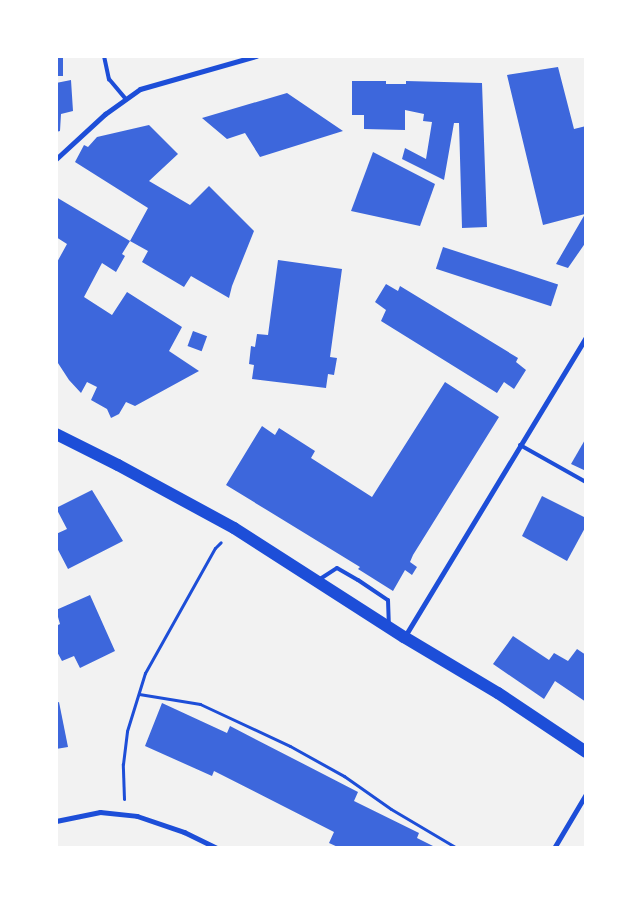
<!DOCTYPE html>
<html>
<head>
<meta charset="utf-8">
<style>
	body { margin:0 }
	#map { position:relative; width:642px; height:904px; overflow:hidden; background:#f2f2f2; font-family:Commissioner,sans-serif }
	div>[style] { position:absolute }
	.building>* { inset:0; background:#3d67dc; transform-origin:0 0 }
	.path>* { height:3px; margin:-1.5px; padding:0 1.5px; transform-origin:1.5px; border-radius:1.5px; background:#1d4ed8 }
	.service>* { height:4px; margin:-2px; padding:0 2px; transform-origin:2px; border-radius:2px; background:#1d4ed8 }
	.minor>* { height:5px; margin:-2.5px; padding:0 2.5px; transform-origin:2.5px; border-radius:2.5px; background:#1d4ed8 }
	.primary>* { height:12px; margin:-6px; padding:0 6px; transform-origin:6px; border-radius:6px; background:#1d4ed8 }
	span { translate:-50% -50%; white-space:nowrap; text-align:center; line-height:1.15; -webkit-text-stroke:4px #fff; paint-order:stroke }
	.frame { position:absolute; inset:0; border:58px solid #fff; pointer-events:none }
</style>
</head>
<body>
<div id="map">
	<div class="building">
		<div style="left:56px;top:56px;width:7px;height:20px"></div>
		<div style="clip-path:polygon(558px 67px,574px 129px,586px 126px,586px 242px,568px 268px,556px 264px,585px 214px,543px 225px,507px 75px)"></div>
		<div style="clip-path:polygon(71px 80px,73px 111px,61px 114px,60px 131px,56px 132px,56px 83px)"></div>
		<div style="clip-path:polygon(352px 81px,386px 81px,386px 84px,406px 84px,406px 81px,482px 83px,487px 227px,462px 228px,459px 123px,454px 123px,444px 180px,402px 159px,405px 148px,426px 159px,432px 122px,423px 121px,424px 114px,405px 110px,405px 130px,364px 129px,364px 115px,352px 115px)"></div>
		<div style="clip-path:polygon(287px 93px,343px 131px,260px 157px,245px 133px,227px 139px,202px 118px)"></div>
		<div style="clip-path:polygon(149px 125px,178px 154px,149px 181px,190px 205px,209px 186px,254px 231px,232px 286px,229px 298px,191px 276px,184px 287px,142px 262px,148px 251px,130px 241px,148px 208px,75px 162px,84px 145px,88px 147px,97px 137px)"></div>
		<div style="clip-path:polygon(373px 152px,435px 184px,420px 226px,351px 211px)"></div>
		<div style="clip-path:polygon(56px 197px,130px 241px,122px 254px,125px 256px,116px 272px,102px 263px,84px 297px,112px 315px,127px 292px,182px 327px,169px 351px,199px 371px,135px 406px,126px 402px,119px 414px,111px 418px,107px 409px,91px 400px,97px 387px,87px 382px,81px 393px,69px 380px,56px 360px,56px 264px,67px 244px,56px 237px)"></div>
		<div style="left:443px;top:247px;width:121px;height:23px;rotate:18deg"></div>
		<div style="clip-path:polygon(278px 260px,342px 269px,330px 357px,337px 358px,334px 375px,328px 374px,326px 388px,252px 379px,254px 365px,249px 364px,251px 346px,255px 347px,257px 334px,268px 335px)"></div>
		<div style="clip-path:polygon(386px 284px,398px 291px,400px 286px,518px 358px,516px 362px,526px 370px,514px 389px,504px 382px,497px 393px,381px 321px,386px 310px,375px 302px)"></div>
		<div style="left:193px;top:331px;width:15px;height:16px;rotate:20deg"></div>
		<div style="clip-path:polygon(445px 382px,499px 417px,413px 555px,410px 562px,417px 567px,412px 575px,405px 570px,393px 591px,358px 569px,360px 567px,226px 485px,262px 426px,275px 435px,279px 428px,315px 451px,311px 458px,372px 497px)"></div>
		<div style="clip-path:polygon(586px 438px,586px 471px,571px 464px)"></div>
		<div style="clip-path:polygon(92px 490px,123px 541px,68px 569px,56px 546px,56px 534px,67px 529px,56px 508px)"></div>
		<div style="clip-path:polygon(542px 496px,586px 518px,586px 526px,567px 561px,522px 536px)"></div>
		<div style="clip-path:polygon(90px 595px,115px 651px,80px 668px,74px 656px,62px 661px,56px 650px,56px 626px,60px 624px,56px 610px)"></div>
		<div style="clip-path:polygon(513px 636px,549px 660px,554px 653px,568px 661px,577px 649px,586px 655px,586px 702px,555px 681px,544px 699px,493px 664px)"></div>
		<div style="clip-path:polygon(59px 702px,68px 747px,56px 749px,56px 703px)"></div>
		<div style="clip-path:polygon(162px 703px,227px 733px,230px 726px,358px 792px,354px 801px,419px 833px,417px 838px,437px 848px,340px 848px,329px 843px,334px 832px,214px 771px,212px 776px,145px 746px)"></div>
	</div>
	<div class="path">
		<div style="left:139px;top:694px;width:62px;rotate:9.3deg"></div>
		<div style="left:200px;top:704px;width:99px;rotate:25deg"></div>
		<div style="left:290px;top:746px;width:62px;rotate:29.1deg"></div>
		<div style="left:344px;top:776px;width:57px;rotate:35.1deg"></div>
		<div style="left:391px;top:809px;width:77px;rotate:30.6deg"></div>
		<div style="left:124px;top:799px;width:35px;rotate:-92deg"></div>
		<div style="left:123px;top:764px;width:33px;rotate:-83deg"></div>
		<div style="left:127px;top:731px;width:61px;rotate:-72.8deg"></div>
		<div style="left:145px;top:673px;width:143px;rotate:-60.8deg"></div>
		<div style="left:215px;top:548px;width:8px;rotate:-45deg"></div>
	</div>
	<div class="service">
		<div style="left:104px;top:56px;width:24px;rotate:78deg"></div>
		<div style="left:109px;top:79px;width:25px;rotate:50deg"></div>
		<div style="left:520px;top:445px;width:76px;rotate:29.3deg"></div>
		<div style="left:320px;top:579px;width:20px;rotate:-33deg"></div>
		<div style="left:337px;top:568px;width:24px;rotate:30deg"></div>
		<div style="left:358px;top:580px;width:36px;rotate:34deg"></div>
		<div style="left:388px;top:600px;width:23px;rotate:88deg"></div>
	</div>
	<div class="minor">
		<div style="left:56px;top:159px;width:67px;rotate:-42.6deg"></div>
		<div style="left:105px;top:114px;width:43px;rotate:-35.5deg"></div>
		<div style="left:140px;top:89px;width:121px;rotate:-15.9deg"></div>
		<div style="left:405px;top:636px;width:350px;rotate:-58.8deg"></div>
		<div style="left:56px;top:821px;width:45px;rotate:-11.6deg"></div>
		<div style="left:100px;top:812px;width:37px;rotate:6deg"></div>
		<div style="left:137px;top:816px;width:50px;rotate:18.8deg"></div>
		<div style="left:184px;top:832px;width:37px;rotate:26deg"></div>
		<div style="left:554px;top:848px;width:63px;rotate:-59.3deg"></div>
	</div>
	<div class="primary">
		<div style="left:56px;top:434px;width:69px;rotate:26.6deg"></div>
		<div style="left:118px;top:465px;width:132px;rotate:28.5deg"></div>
		<div style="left:234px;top:528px;width:202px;rotate:32.7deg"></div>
		<div style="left:404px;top:637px;width:109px;rotate:30.8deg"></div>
		<div style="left:498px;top:693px;width:106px;rotate:33.8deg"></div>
	</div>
	<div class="frame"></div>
</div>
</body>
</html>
